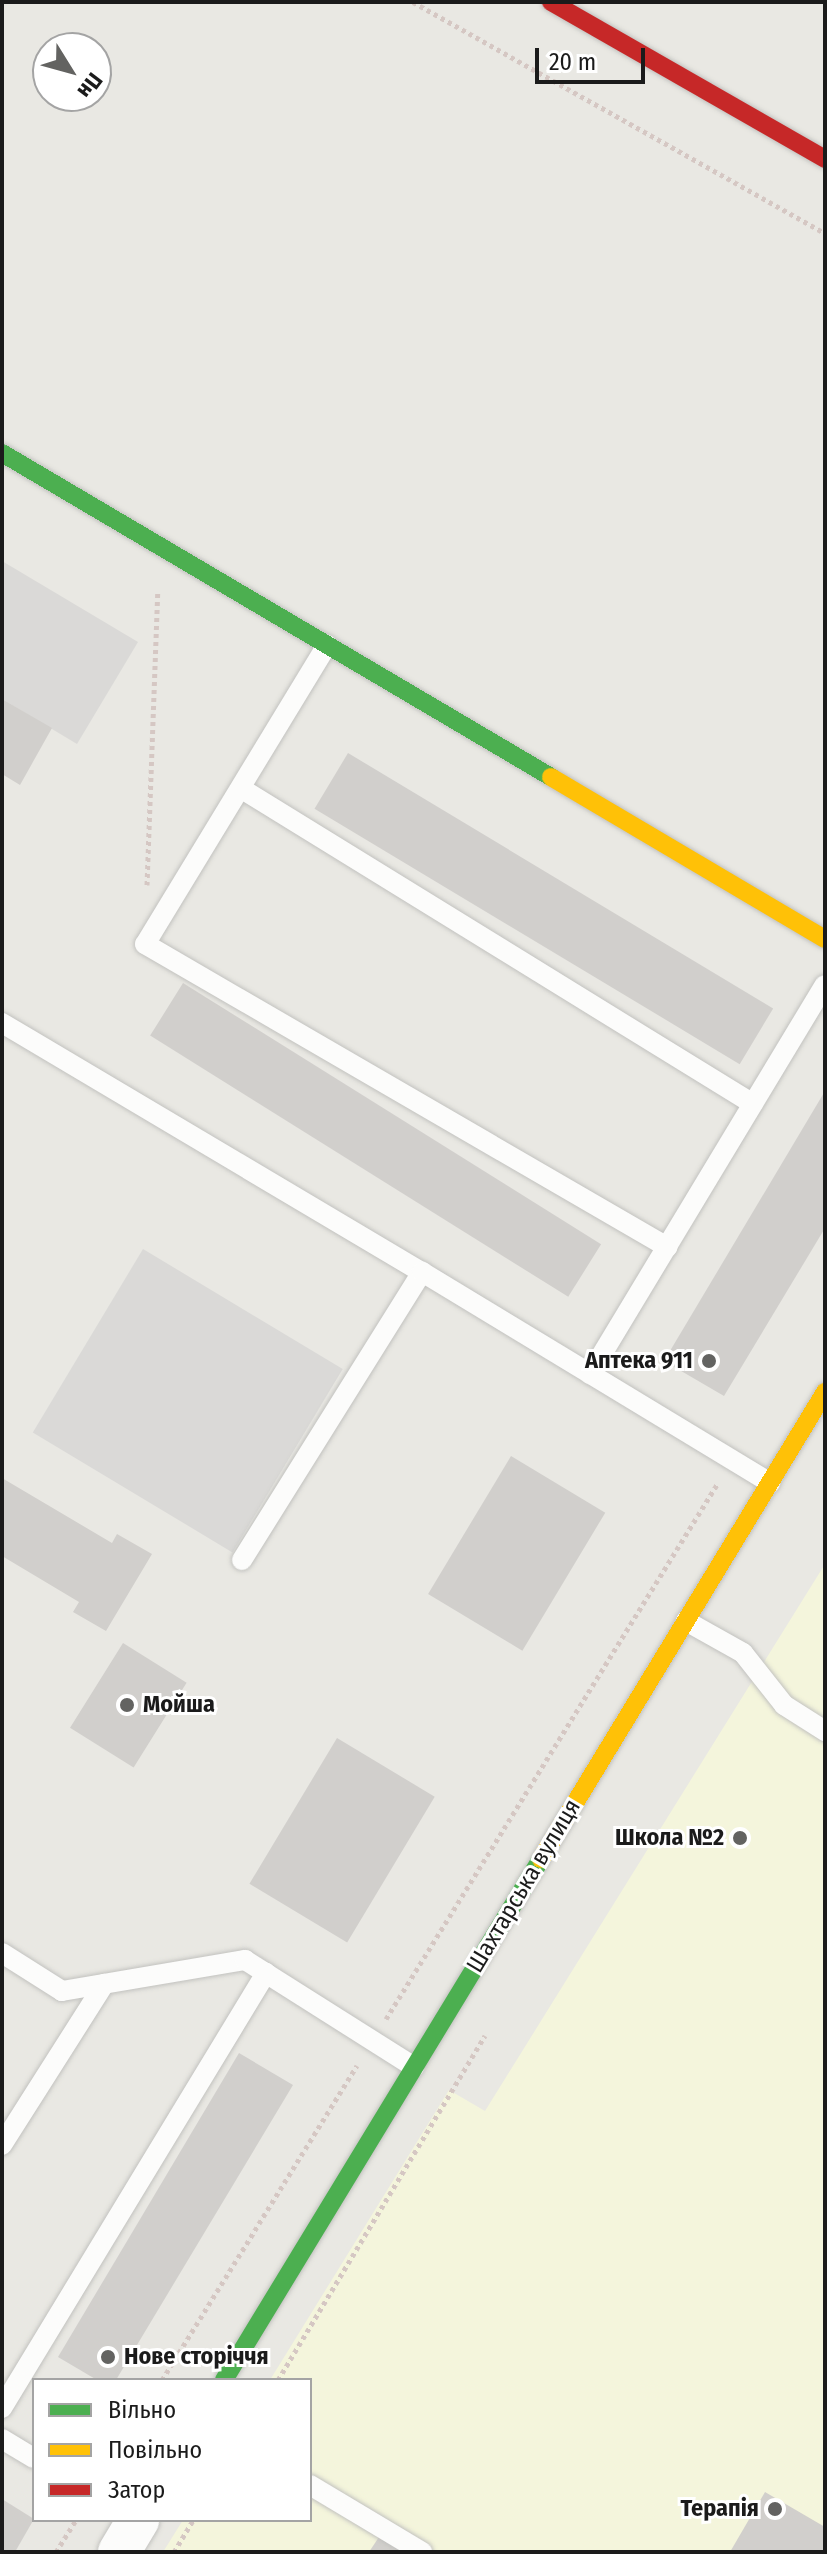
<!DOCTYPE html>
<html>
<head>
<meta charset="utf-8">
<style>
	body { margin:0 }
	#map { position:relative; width:827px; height:2554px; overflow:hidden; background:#e9e8e3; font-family:"Fira Sans Condensed",sans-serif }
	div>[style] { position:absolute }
	.education>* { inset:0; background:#f4f5dc }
	.parking>* { inset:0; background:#dad9d7; transform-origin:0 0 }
	.building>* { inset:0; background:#d1cfcc; transform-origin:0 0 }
	.path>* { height:5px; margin-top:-2.5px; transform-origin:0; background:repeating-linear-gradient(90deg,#d5c7c3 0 4px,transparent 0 8px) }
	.roads { filter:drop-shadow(0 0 2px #c2c2bf) drop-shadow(0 0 2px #c2c2bf) }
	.lane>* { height:20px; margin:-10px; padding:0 10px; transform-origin:10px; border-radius:10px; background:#fcfcfb }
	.street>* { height:42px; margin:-21px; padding:0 21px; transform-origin:21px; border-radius:21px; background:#fcfcfb }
	.fast>* { height:18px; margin:-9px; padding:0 9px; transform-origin:9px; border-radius:9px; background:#4caf50 }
	.slow>* { height:18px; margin:-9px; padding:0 9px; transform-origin:9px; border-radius:9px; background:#ffc107 }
	.jam>* { height:18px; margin:-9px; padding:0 9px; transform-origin:9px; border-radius:9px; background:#c62828 }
	.dots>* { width:22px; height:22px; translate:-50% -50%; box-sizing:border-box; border:4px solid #fff; border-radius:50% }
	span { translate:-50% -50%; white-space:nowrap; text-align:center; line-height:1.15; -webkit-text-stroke:6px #fff; paint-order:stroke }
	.poi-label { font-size:24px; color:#1b1b1b; font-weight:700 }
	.right { translate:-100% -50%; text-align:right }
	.left { translate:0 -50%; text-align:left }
	.street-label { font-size:24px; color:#1b1b1b }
	.frame { position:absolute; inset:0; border:4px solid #1b1b1b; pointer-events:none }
	.legend { position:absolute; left:32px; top:2378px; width:280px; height:144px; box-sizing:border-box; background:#fff; border:2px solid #a4a4a4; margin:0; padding:10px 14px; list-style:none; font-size:24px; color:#1b1b1b }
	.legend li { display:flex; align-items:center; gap:16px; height:40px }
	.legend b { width:40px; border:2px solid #a4a4a4 }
	.north { position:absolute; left:32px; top:32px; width:80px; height:80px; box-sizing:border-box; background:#fff; border:2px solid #a4a4a4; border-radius:50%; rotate:127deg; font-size:22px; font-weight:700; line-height:32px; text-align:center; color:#1b1b1b }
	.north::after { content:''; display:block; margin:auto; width:28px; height:36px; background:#636361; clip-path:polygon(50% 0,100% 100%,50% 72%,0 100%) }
	.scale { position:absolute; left:535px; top:48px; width:110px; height:36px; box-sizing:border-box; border:4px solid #1b1b1b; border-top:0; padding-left:10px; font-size:24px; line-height:28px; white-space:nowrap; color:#1b1b1b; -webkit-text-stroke:6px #fff; paint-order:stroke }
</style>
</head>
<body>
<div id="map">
	<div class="education">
		<div style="clip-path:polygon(825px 1564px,825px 2552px,163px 2552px,183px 2520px,310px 2520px,310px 2380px,270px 2380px,449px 2090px,485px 2111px)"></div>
	</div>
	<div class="parking">
		<div style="clip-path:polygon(2px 561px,138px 642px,77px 744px,2px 699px)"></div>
		<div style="left:143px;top:1249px;width:233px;height:214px;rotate:31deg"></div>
	</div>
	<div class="building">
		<div style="clip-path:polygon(2px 699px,52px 728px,20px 785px,2px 774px)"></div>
		<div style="left:348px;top:753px;width:496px;height:65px;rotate:31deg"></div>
		<div style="left:183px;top:983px;width:493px;height:62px;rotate:32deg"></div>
		<div style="clip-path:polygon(825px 1091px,825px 1228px,724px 1396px,664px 1361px)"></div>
		<div style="left:511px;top:1456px;width:110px;height:161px;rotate:31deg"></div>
		<div style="clip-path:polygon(2px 1478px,112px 1543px,117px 1534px,152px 1554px,106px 1631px,73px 1612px,79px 1602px,2px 1556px)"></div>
		<div style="left:123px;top:1643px;width:75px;height:100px;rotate:32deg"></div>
		<div style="left:337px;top:1738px;width:114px;height:170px;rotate:31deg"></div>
		<div style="clip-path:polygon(239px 2053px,293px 2085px,116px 2380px,97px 2380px,58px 2357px)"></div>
		<div style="clip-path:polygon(765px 2492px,825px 2527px,825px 2552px,730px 2552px)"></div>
		<div style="clip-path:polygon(2px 2499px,34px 2519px,15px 2552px,2px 2552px)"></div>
		<div style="clip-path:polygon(379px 2537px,403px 2552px,369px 2552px)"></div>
	</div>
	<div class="path">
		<div style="left:413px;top:2px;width:472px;rotate:29.3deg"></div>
		<div style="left:147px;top:885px;width:294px;rotate:-87.9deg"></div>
		<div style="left:386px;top:2019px;width:630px;rotate:-58.23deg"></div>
		<div style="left:162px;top:2380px;width:370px;rotate:-58.2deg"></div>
		<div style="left:278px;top:2380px;width:402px;rotate:-59deg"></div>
		<div style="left:56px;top:2552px;width:38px;rotate:-58deg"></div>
		<div style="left:174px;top:2552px;width:37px;rotate:-59deg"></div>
	</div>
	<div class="roads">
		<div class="lane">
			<div style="left:327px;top:645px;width:350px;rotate:121.3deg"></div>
			<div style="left:145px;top:944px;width:604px;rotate:30.13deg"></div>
			<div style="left:242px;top:789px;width:600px;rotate:31.65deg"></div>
			<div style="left:2px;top:1023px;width:488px;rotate:30.7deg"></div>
			<div style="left:590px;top:1374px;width:454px;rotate:-58.9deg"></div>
			<div style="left:242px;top:1560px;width:340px;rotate:-58deg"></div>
			<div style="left:422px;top:1272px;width:407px;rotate:31.2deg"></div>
			<div style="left:686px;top:1621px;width:65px;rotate:29.3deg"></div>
			<div style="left:743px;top:1653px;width:66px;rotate:51.7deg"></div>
			<div style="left:784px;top:1705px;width:49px;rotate:32.4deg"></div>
			<div style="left:2px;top:1953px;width:71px;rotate:32.3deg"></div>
			<div style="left:62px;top:1991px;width:186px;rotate:-9.6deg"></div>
			<div style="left:245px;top:1960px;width:200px;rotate:32.3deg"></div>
			<div style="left:2px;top:2145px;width:191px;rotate:-57.6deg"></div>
			<div style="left:2px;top:2408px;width:509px;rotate:-58.75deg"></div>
			<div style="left:2px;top:2439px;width:37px;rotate:31deg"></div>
			<div style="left:310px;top:2485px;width:131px;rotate:30.9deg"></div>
		</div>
		<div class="street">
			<div style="left:119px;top:2552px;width:37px;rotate:-59deg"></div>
		</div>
		<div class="fast">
			<div style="left:2px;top:453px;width:637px;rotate:30.55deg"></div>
			<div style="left:224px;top:2380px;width:610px;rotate:-58.68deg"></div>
		</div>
		<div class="slow">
			<div style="left:551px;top:777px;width:318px;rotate:30.6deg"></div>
			<div style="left:541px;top:1859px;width:547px;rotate:-58.69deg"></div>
		</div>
		<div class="jam">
			<div style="left:551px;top:2px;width:316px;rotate:29.8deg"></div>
		</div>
	</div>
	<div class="dots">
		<div style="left:709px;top:1361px;background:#636361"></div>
		<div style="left:127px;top:1705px;background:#636361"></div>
		<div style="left:740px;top:1838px;background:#636361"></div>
		<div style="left:108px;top:2357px;background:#636361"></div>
		<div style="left:775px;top:2509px;background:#636361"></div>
	</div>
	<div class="poi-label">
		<span class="right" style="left:693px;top:1361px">Аптека 911</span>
		<span class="left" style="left:143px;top:1705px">Мойша</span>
		<span class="right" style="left:724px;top:1838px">Школа №2</span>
		<span class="left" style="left:124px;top:2357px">Нове сторіччя</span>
		<span class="right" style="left:759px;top:2509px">Терапія</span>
	</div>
	<div class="street-label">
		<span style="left:524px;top:1886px;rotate:-59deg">Шахтарська вулиця</span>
	</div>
	<div class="frame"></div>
	<ul class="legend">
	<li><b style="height:10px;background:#4caf50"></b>Вільно</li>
	<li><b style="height:10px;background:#ffc107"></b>Повільно</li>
	<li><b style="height:10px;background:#c62828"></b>Затор</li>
	</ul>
	<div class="north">Пн</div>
	<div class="scale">20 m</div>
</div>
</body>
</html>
